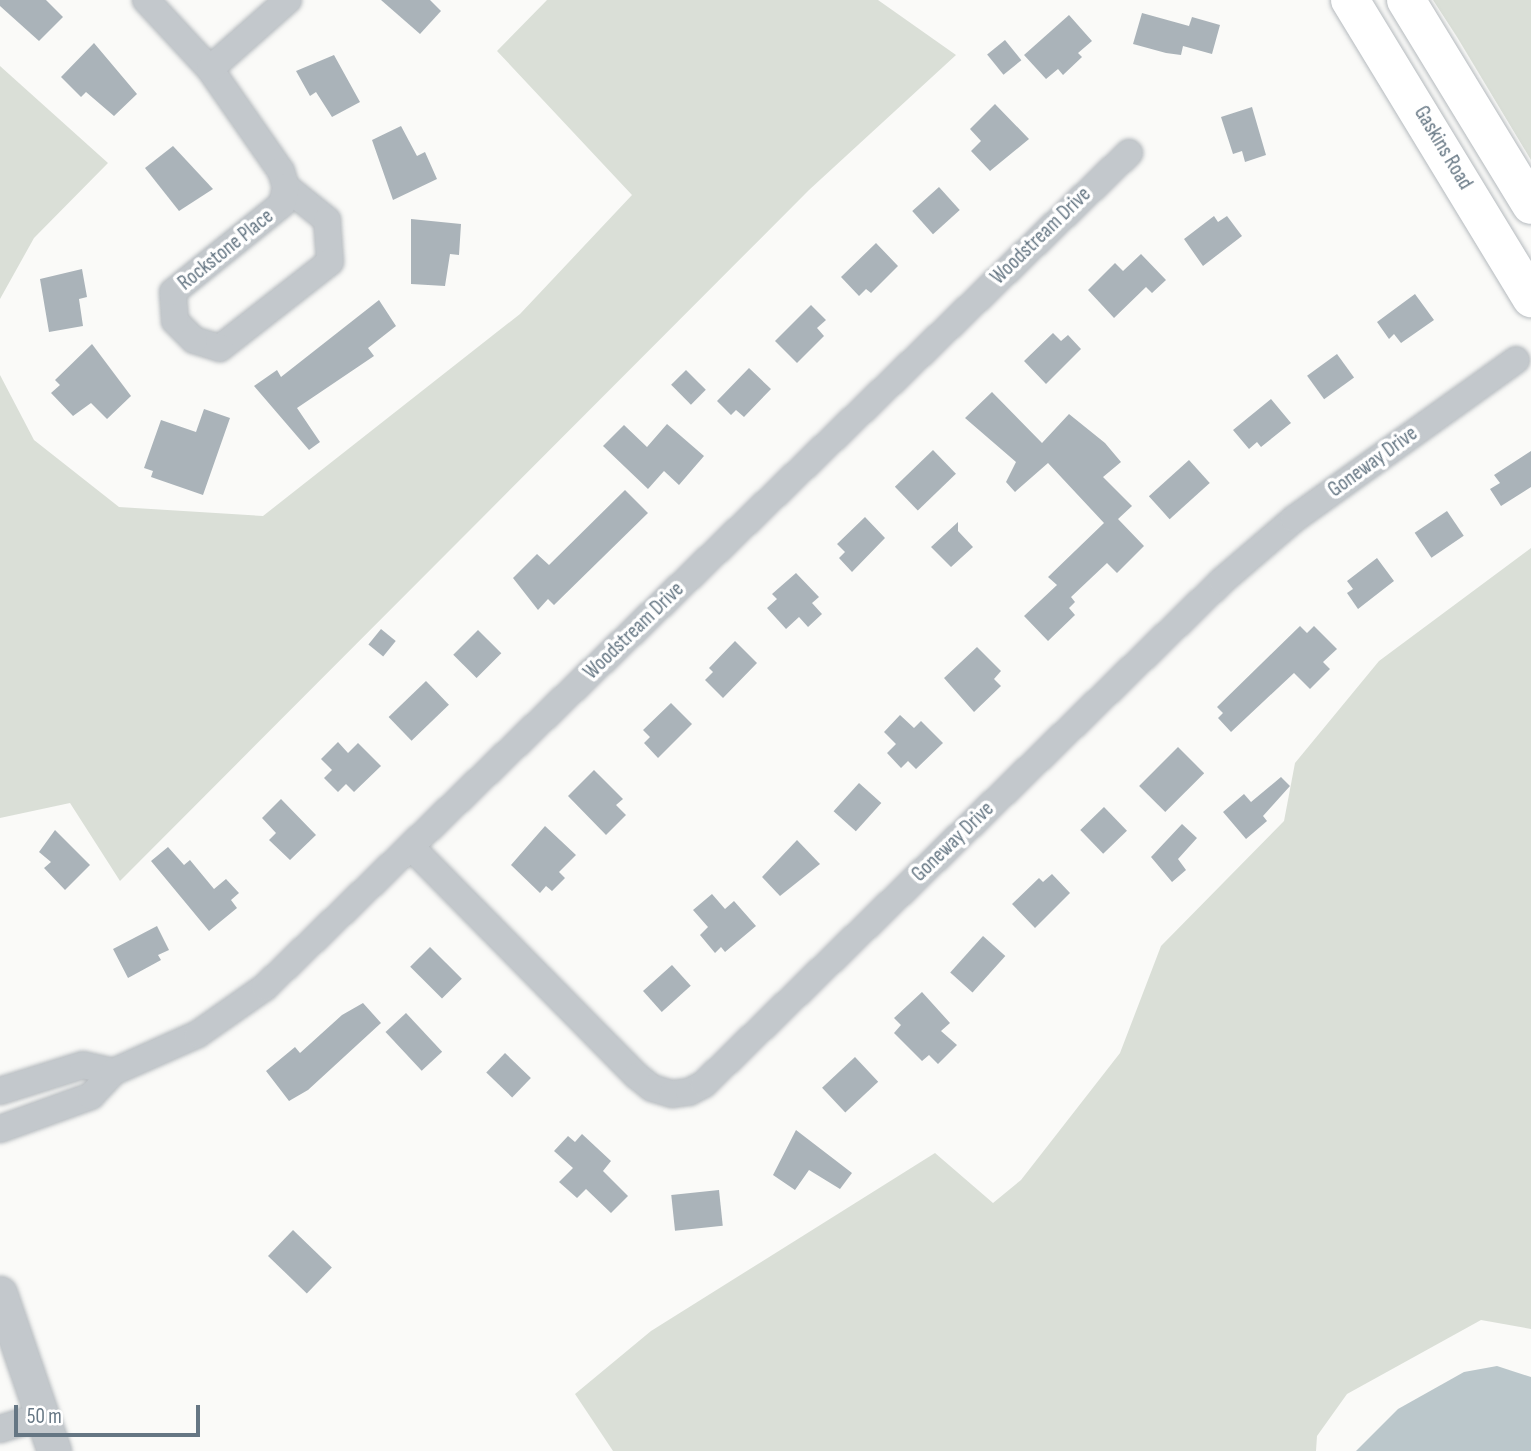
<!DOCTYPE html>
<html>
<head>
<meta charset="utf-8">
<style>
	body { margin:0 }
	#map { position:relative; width:1531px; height:1451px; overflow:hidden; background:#fafaf8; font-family:"Sofia Sans Condensed",sans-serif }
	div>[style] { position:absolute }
	.green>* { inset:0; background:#dadfd7 }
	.water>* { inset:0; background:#bbc7cb }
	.building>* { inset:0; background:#aab3b9; transform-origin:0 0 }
	.roads { filter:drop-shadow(0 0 2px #b5babe) drop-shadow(0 0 2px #b5babe) }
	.minor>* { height:26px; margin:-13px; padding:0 13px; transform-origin:13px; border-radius:13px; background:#c3c8cc }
	.tertiary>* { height:33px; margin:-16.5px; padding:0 16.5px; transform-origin:16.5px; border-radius:16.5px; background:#c3c8cc }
	.primary>* { height:38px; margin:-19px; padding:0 19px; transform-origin:19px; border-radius:19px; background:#fff }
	span { translate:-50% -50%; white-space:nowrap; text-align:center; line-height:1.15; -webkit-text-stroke:7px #fff; paint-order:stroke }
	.street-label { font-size:21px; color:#657683 }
	.scale { position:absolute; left:14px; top:1405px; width:186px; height:32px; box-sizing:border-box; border:4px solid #657683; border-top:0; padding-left:9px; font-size:21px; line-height:24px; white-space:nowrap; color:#657683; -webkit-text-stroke:5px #fff; paint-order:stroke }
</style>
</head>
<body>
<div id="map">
	<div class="green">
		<div style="clip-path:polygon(547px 0,878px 0,956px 55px,809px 190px,120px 881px,70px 803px,0 818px,0 375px,34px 440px,119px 507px,263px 516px,520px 314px,632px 195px,497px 51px)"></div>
		<div style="clip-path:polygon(1433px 0,1531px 0,1531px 160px,1457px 37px)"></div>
		<div style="clip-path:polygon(0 66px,108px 163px,34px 238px,0 299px)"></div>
		<div style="clip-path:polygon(1531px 548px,1531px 1329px,1481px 1320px,1347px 1394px,1317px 1436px,1316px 1451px,613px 1451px,575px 1394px,651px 1331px,935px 1153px,993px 1203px,1021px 1180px,1120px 1053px,1161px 946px,1284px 821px,1295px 763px,1379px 661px)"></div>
	</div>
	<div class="water">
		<div style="clip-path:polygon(1497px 1366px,1531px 1377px,1531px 1451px,1356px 1451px,1398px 1409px,1464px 1372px)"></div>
	</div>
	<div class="building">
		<div style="clip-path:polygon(0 0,46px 0,63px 17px,39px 41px,0 6px)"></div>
		<div style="clip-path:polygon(381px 0,430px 0,441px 11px,420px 34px)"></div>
		<div style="clip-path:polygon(1142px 13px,1189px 26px,1192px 17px,1220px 25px,1212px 54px,1183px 46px,1181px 55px,1166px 53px,1133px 44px)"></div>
		<div style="clip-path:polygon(1069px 15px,1092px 41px,1078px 53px,1082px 57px,1063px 75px,1058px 69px,1046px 79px,1024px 55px)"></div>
		<div style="left:1005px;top:40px;width:26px;height:23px;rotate:51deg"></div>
		<div style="clip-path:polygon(94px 43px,137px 94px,114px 116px,86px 92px,81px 97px,61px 77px)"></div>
		<div style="clip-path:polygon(334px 55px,360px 102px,332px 117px,316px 92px,310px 96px,296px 71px)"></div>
		<div style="clip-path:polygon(995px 104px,1029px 139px,990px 171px,971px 151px,981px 141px,970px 129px)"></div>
		<div style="clip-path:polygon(1252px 107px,1266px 155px,1245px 162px,1242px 151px,1233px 154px,1221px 117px)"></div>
		<div style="clip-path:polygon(401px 126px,417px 156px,425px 152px,437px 179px,393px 200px,372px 140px)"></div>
		<div style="clip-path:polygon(173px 146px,213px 189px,179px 211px,145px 168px)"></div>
		<div style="left:939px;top:187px;width:31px;height:36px;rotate:48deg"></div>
		<div style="clip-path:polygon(1214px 216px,1218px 222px,1227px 216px,1242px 236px,1203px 266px,1184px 239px)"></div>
		<div style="clip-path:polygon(411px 219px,461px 224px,459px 255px,450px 254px,445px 286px,411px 284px)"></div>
		<div style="clip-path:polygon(876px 243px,898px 266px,871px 293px,866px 289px,859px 296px,841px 277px)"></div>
		<div style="clip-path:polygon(1141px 254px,1166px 280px,1152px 293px,1146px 287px,1114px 318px,1088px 290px,1115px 263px,1123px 271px)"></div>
		<div style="clip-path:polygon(82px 269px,87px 297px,79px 299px,83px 326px,49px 332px,40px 279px)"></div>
		<div style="clip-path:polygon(1415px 294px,1434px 320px,1401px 343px,1394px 334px,1389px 339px,1377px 322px)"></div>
		<div style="clip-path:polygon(379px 300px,396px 326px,368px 348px,374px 356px,297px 408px,320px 442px,309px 450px,254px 386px,277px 370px,281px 377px)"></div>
		<div style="clip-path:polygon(811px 305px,826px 320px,817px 328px,824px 336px,797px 363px,775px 341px)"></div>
		<div style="clip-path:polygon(1053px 333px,1061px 341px,1068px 335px,1081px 349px,1046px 384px,1024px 361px)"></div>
		<div style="clip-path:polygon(92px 344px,131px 396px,107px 419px,91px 403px,73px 416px,51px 393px,60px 385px,55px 380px)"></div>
		<div style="left:1337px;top:354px;width:29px;height:37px;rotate:54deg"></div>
		<div style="clip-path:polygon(749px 368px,771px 389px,744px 417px,736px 410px,731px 415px,717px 401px)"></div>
		<div style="left:686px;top:370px;width:28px;height:21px;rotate:45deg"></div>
		<div style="clip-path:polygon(992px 392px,1042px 443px,1069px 414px,1105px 443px,1121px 462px,1103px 477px,1132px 506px,1118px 519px,1144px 546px,1117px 573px,1107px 563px,1071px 597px,1075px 602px,1069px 608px,1075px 615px,1048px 641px,1024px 616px,1057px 585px,1048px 577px,1104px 523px,1048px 463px,1015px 492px,1006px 482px,1016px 462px,965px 418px)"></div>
		<div style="clip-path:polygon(1271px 399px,1291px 423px,1261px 447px,1257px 442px,1249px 449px,1233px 430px)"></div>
		<div style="clip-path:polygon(204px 409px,230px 418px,203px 495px,151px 477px,153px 471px,144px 468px,161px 420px,196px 432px)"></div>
		<div style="clip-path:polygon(667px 424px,704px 456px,679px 485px,664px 471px,648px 489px,603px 446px,624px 425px,647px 447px)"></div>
		<div style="left:933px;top:450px;width:33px;height:53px;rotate:46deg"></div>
		<div style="clip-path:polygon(1531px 451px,1531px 487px,1501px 506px,1490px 489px,1500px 483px,1494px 475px)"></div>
		<div style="left:1189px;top:460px;width:31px;height:54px;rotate:48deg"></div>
		<div style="clip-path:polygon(625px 490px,648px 513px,554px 605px,548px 599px,538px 610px,513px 578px,537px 554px,549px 565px)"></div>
		<div style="left:1447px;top:511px;width:30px;height:39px;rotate:56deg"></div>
		<div style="clip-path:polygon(865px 517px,885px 538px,852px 572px,839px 558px,845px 552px,837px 544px)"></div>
		<div style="clip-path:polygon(958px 522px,958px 531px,973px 547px,951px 567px,931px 547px)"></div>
		<div style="clip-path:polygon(1377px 558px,1394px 581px,1358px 609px,1347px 593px,1353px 589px,1347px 581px)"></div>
		<div style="clip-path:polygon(796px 573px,819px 597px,812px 603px,822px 614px,808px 627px,799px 617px,786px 629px,767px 608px,777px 599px,772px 594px)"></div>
		<div style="clip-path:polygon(1300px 626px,1307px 633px,1314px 626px,1337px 649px,1323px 662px,1330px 669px,1310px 689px,1294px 673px,1231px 732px,1218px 718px,1223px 713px,1217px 707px)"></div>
		<div style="left:381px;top:629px;width:19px;height:20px;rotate:39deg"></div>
		<div style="left:478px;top:630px;width:33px;height:35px;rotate:45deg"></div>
		<div style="clip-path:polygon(735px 641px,757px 663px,723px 698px,705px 680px,713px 672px,709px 668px)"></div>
		<div style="clip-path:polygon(977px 647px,1001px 671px,994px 679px,1001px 686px,974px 712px,944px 678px)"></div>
		<div style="left:426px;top:681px;width:33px;height:52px;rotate:46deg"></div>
		<div style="clip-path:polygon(671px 703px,692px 724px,658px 758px,644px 743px,650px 737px,643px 730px)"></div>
		<div style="clip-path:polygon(900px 715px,914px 728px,921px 721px,943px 743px,916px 769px,908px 761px,901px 768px,887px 753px,896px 744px,884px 732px)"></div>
		<div style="clip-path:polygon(338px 742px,348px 753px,358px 743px,381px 766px,354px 792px,346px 784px,338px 792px,324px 778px,332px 770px,321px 759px)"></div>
		<div style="left:1178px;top:747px;width:37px;height:55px;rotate:45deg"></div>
		<div style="clip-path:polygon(594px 770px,623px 799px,616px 805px,626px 815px,606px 835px,568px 796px)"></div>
		<div style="clip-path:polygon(1281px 777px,1290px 786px,1263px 816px,1267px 821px,1246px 839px,1223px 812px,1244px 794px,1251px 802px)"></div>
		<div style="left:859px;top:783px;width:30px;height:38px;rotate:42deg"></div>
		<div style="clip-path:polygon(281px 799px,316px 835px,290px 860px,269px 840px,276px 833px,262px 818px)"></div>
		<div style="left:1104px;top:807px;width:33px;height:33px;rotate:46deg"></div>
		<div style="clip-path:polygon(1182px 824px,1197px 838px,1178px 859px,1186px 870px,1172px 882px,1151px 857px)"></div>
		<div style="clip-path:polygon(545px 826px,576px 855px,559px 872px,565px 878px,552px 891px,546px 886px,540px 893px,511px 865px)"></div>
		<div style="clip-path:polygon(55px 830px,90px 865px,65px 890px,44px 868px,51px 862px,39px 852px)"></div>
		<div style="clip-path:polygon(797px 840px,820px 864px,780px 896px,762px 877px)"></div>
		<div style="clip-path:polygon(168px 847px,184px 865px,190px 860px,214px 889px,226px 879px,239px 893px,231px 900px,237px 908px,209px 931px,151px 861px)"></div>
		<div style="clip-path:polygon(1052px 874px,1070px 893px,1035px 928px,1012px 904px,1039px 878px,1043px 882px)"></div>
		<div style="clip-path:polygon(712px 894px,725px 909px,734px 901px,756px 926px,725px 952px,721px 947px,715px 953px,700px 935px,708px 927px,693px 910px)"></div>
		<div style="clip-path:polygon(157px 926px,169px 950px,158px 955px,161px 960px,128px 978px,113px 949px)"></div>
		<div style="left:983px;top:936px;width:30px;height:49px;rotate:42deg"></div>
		<div style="left:430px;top:947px;width:45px;height:28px;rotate:45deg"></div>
		<div style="left:672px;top:965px;width:28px;height:39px;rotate:48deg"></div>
		<div style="clip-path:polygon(922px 992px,950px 1023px,941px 1031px,957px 1045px,938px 1064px,929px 1055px,922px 1061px,894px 1033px,901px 1025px,894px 1018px)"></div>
		<div style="clip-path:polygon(363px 1003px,381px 1023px,308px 1090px,289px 1101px,266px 1071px,295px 1047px,300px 1053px,342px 1015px)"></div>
		<div style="left:406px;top:1013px;width:53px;height:28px;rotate:47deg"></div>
		<div style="left:505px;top:1053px;width:36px;height:27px;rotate:44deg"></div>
		<div style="left:855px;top:1057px;width:34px;height:45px;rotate:47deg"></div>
		<div style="clip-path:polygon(796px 1130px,852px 1173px,840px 1189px,809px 1170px,795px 1190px,773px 1175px)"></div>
		<div style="clip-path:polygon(582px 1134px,611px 1161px,603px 1171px,628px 1196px,611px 1213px,586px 1189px,577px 1198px,559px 1182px,573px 1168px,554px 1151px,568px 1136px,575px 1142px)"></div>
		<div style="left:719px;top:1190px;width:36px;height:48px;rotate:84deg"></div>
		<div style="left:293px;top:1230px;width:54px;height:36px;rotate:44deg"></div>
	</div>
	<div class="roads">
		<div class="minor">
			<div style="left:146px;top:0;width:94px;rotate:47.2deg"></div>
			<div style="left:210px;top:69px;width:124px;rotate:55.2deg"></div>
			<div style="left:281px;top:171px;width:17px;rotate:73deg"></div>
			<div style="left:286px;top:187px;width:53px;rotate:38.8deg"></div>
			<div style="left:327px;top:220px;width:42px;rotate:85.9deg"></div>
			<div style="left:330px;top:262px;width:140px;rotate:142deg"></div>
			<div style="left:220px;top:348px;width:27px;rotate:-163deg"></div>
			<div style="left:194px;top:340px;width:27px;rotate:-135deg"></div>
			<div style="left:175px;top:321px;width:29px;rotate:-94deg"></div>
			<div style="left:173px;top:292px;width:140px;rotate:-38.9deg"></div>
			<div style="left:282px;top:204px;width:17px;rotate:-77deg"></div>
			<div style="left:210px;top:69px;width:104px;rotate:-41.5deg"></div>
			<div style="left:412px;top:848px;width:320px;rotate:45.4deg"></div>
			<div style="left:637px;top:1076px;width:19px;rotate:39deg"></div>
			<div style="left:652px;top:1088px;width:21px;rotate:17deg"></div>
			<div style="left:672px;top:1094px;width:17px;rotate:-7deg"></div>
			<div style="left:689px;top:1092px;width:17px;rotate:-28deg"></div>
			<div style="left:704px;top:1084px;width:722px;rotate:-44.16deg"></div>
			<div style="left:1222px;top:581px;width:95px;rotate:-40.7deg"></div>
			<div style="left:1294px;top:519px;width:273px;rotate:-35.6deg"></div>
			<div style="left:0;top:1091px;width:87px;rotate:-17.4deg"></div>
			<div style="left:83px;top:1065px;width:31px;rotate:13deg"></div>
			<div style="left:0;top:1129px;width:97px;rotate:-19.9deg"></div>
			<div style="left:91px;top:1096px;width:33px;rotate:-47deg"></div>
			<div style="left:113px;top:1072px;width:93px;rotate:-24.1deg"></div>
			<div style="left:198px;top:1034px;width:82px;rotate:-35deg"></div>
			<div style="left:265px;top:987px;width:1201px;rotate:-43.99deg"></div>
			<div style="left:0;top:1429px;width:44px;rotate:-17.2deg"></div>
		</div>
		<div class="tertiary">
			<div style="left:0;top:1293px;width:167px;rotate:71.1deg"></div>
		</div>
		<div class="primary">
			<div style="left:1350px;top:0;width:349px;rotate:58.7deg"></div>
			<div style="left:1406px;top:0;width:240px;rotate:58.6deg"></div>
		</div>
	</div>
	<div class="street-label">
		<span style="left:1443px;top:148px;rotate:59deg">Gaskins Road</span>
		<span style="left:1041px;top:236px;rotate:-44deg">Woodstream Drive</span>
		<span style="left:226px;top:250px;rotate:-39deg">Rockstone Place</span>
		<span style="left:1373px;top:462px;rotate:-36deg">Goneway Drive</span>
		<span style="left:634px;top:631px;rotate:-44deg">Woodstream Drive</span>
		<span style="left:953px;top:842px;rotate:-44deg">Goneway Drive</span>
	</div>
	<div class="scale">50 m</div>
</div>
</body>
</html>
